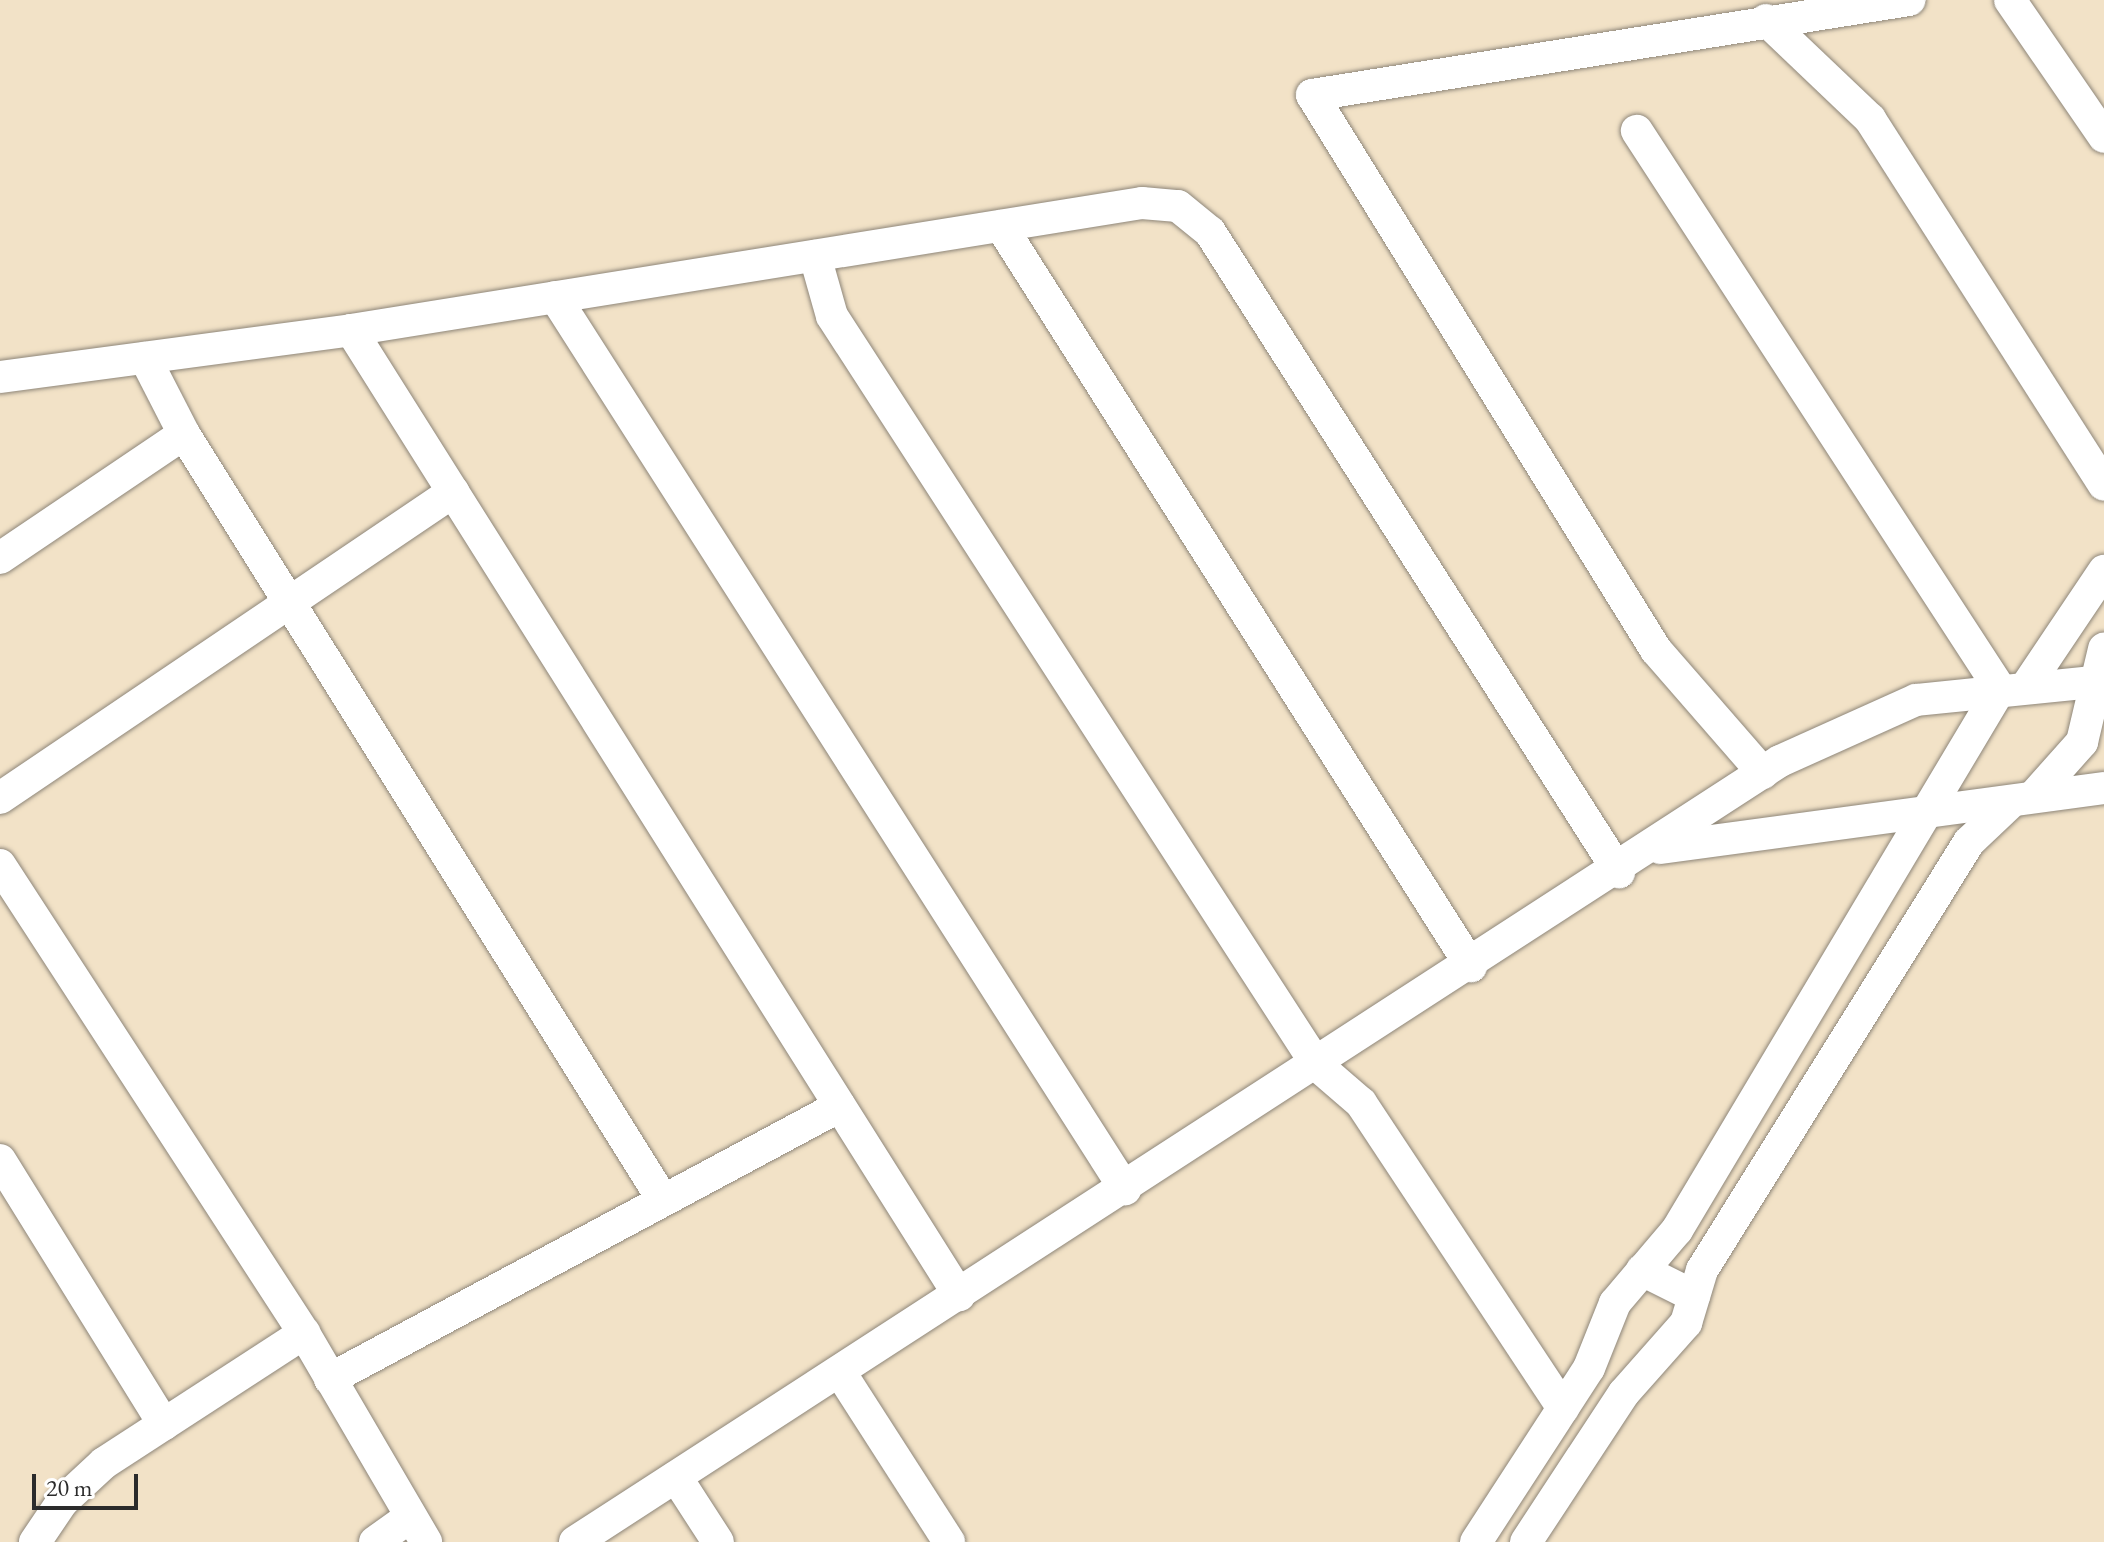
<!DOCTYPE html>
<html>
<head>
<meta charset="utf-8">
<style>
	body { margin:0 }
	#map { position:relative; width:2104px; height:1542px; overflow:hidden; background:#f2e2c7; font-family:"EB Garamond",serif }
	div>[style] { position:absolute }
	.roads { filter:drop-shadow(0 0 2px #8e8679) drop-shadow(0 0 2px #8e8679) }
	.minor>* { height:32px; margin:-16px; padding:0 16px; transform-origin:16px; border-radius:16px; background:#fff }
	span { translate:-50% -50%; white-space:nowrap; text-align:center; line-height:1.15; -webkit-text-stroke:8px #fff; paint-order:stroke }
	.scale { position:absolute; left:32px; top:1474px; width:106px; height:36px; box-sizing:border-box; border:4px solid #2b2b2b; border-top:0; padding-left:10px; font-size:24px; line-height:28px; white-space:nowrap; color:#2b2b2b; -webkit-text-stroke:6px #fff; paint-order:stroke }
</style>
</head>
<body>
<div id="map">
	<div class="roads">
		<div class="minor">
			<div style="left:2010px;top:0;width:166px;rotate:55.5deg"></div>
			<div style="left:1766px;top:20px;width:144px;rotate:43.6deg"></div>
			<div style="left:1870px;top:119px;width:434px;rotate:57.4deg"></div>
			<div style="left:1001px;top:226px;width:877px;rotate:57.58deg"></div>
			<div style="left:815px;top:256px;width:62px;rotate:74.2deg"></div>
			<div style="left:832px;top:316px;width:892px;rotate:57.08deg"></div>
			<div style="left:1317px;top:1065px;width:58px;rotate:40.8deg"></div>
			<div style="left:1361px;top:1103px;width:366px;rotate:56.5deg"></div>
			<div style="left:555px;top:297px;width:1059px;rotate:57.42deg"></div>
			<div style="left:351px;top:330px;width:1141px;rotate:57.79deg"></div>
			<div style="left:145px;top:358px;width:85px;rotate:62.8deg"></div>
			<div style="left:184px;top:434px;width:903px;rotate:57.98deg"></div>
			<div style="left:0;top:377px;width:354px;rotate:-7.6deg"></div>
			<div style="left:351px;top:330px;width:801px;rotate:-9.12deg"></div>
			<div style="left:1142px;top:203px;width:36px;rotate:5deg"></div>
			<div style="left:1178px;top:206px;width:41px;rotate:39.1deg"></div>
			<div style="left:1210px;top:232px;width:760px;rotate:57.42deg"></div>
			<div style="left:0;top:558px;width:222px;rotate:-34deg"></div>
			<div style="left:2026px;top:687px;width:140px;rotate:-56.1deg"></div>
			<div style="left:1763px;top:773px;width:163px;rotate:-131deg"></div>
			<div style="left:1656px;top:650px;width:653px;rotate:-121.79deg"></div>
			<div style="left:1312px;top:95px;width:605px;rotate:-9.04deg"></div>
			<div style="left:2033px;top:797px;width:74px;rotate:-48.3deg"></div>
			<div style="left:2082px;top:742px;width:96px;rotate:-76.7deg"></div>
			<div style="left:0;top:798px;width:547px;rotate:-34.04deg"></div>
			<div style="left:1660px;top:848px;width:448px;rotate:-7.7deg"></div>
			<div style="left:0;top:865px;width:558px;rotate:56.99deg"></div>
			<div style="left:304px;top:1333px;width:242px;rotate:59.7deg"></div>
			<div style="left:0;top:1160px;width:311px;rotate:58.2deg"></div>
			<div style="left:1642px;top:1270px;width:58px;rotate:26.6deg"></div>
			<div style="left:840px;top:1372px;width:202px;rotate:57.3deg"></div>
			<div style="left:330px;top:1379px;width:578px;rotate:-28.16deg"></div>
			<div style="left:676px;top:1477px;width:77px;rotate:57.1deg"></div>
			<div style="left:35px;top:1542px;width:48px;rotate:-56deg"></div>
			<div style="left:62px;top:1502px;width:57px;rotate:-42.9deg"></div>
			<div style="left:104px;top:1463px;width:239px;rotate:-33deg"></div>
			<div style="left:375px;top:1542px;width:43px;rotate:-35.5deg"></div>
			<div style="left:575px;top:1542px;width:1436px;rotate:-32.95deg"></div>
			<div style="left:1780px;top:761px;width:149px;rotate:-24.2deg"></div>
			<div style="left:1916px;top:700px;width:189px;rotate:-5.8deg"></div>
			<div style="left:1476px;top:1542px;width:207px;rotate:-57deg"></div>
			<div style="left:1589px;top:1368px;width:70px;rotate:-68.2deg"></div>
			<div style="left:1615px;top:1303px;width:96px;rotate:-49.7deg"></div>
			<div style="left:1677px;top:1230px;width:630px;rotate:-59.16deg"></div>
			<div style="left:2000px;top:689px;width:666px;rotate:-123.05deg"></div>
			<div style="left:1526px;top:1542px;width:178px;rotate:-56.7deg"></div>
			<div style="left:1624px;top:1393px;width:94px;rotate:-48.5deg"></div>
			<div style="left:1686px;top:1323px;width:55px;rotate:-73.2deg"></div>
			<div style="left:1702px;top:1270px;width:504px;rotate:-58.04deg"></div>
			<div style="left:1969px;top:842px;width:54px;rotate:-43.5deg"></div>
		</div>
	</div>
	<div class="scale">20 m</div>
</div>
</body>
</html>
